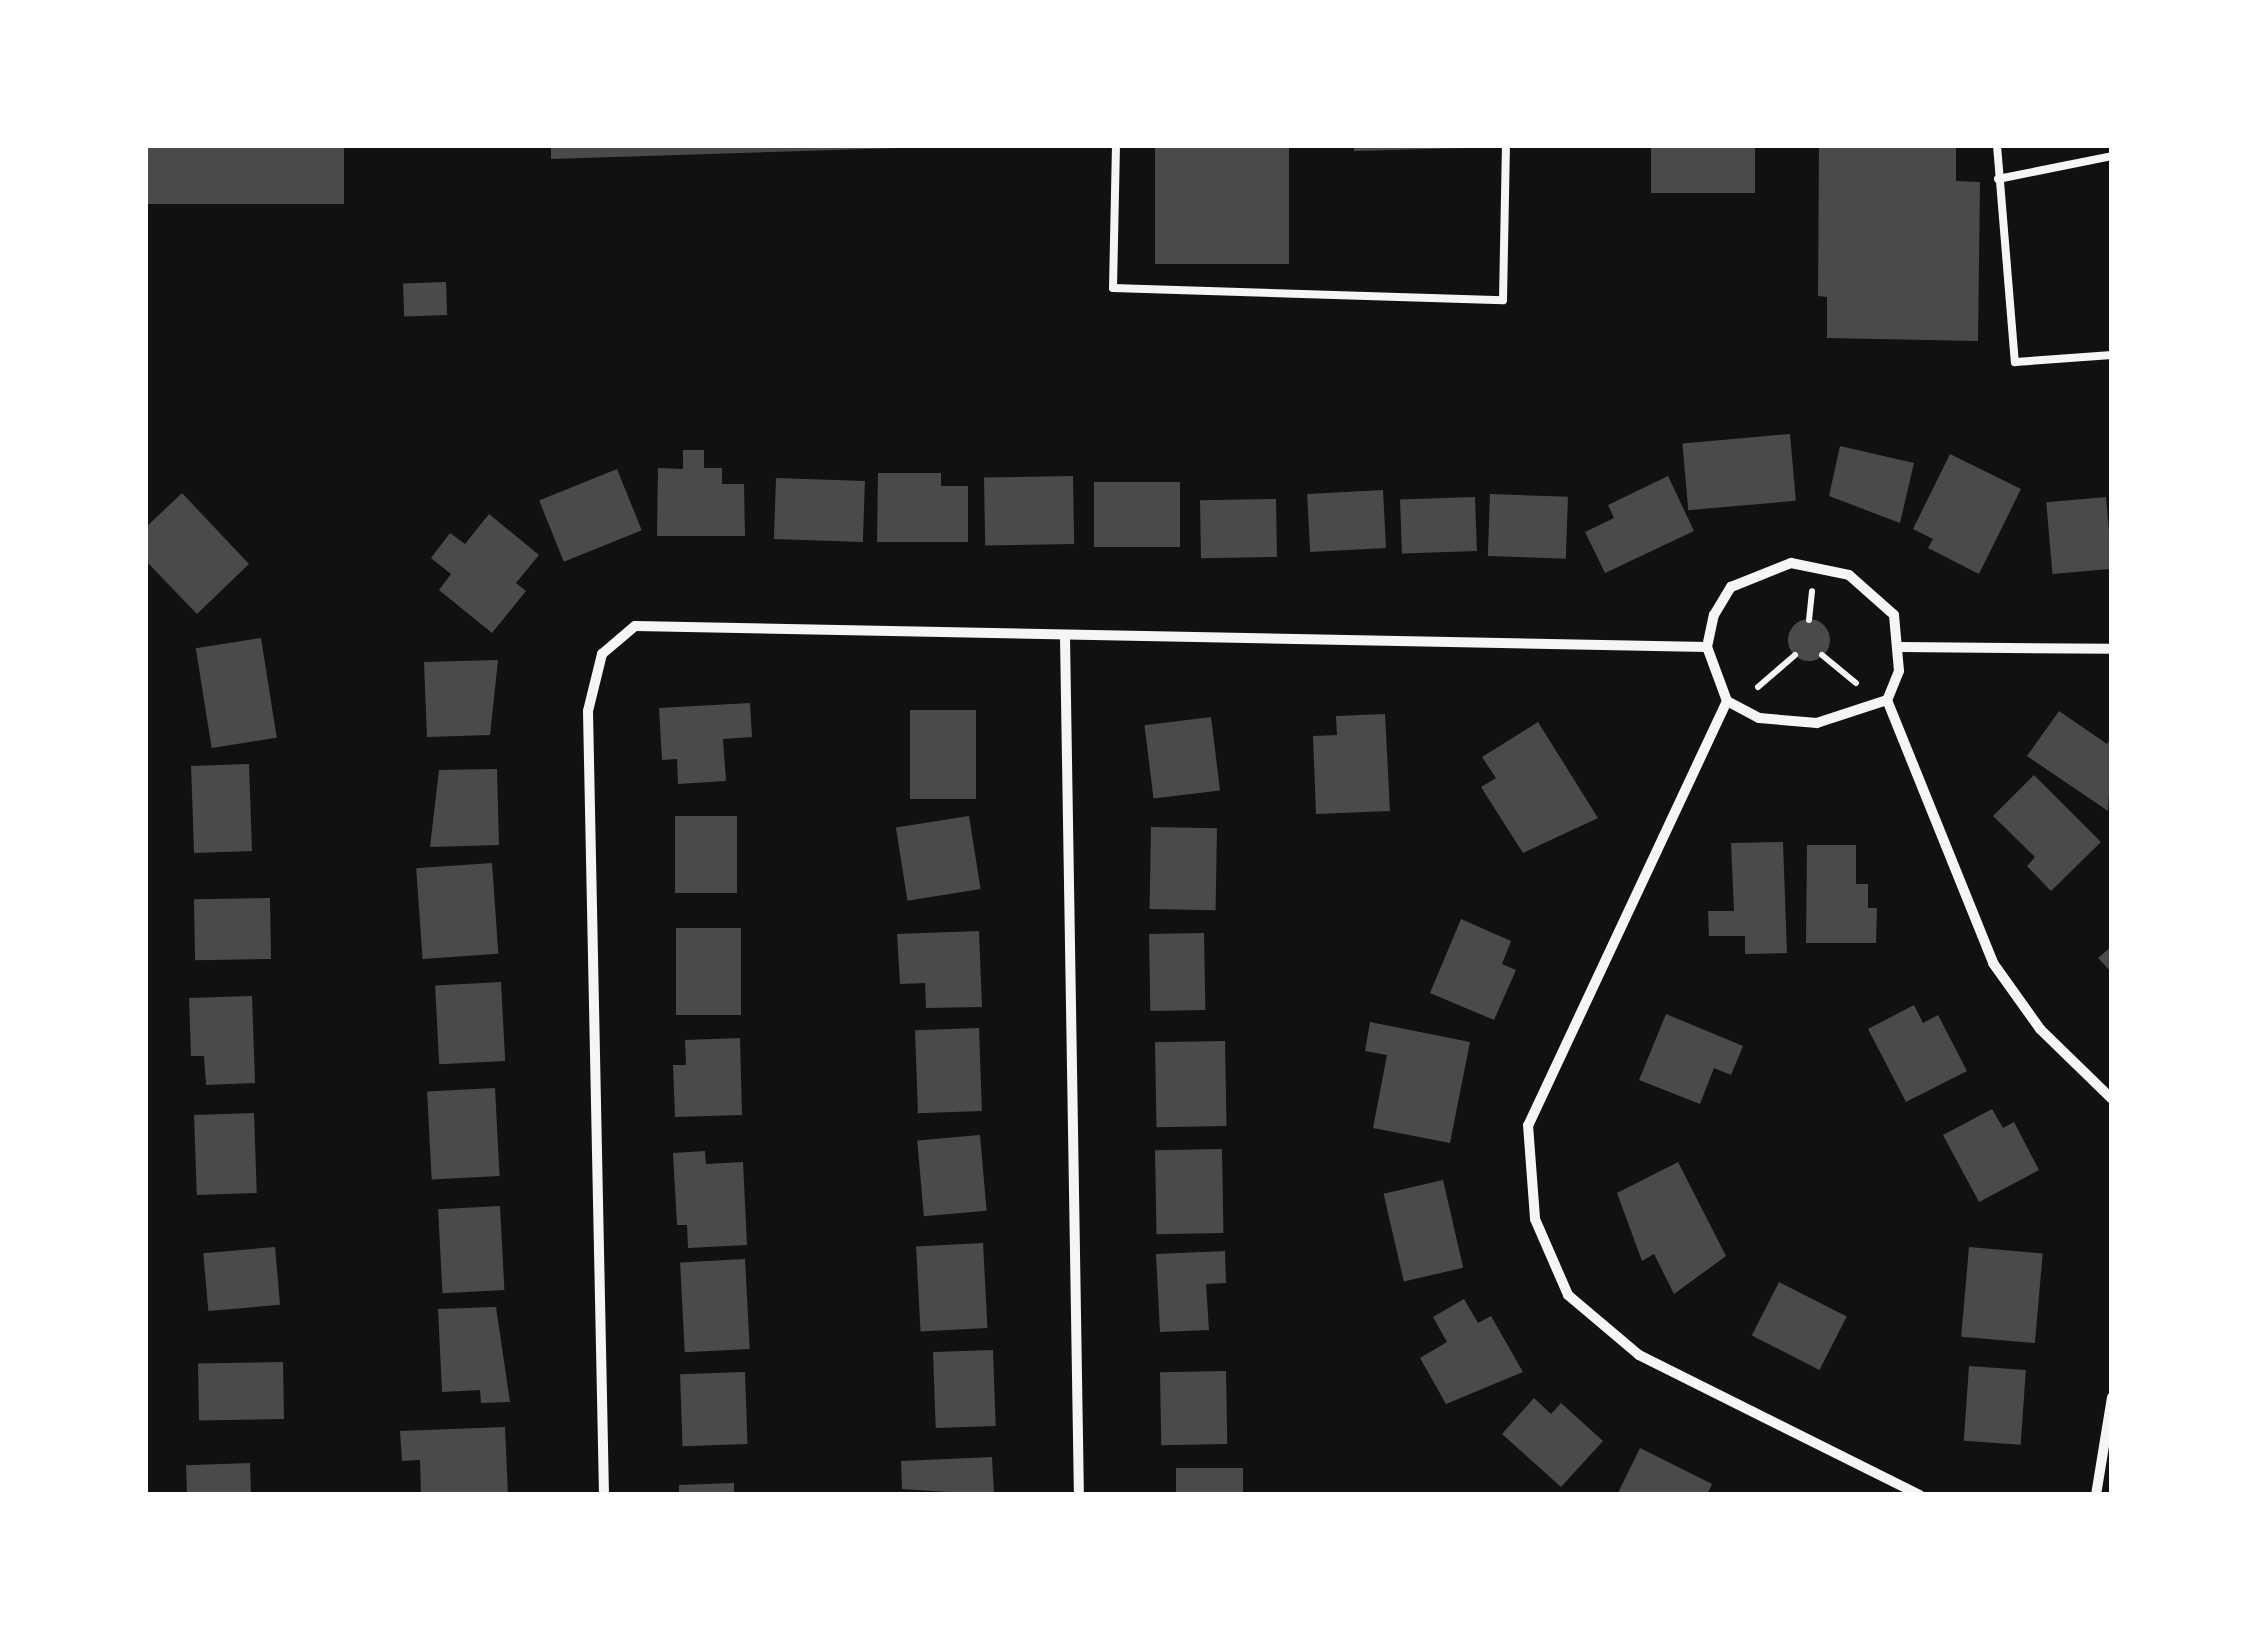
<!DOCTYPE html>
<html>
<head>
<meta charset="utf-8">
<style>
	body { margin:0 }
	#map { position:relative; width:2257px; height:1640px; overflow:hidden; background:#111; font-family:Merriweather,serif }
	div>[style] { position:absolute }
	.building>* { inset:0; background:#4a4a4a; transform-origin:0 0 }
	.round { border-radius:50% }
	.path>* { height:6px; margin:-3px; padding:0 3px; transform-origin:3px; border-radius:3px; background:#f5f5f5 }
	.service>* { height:8px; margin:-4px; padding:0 4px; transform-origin:4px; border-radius:4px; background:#f5f5f5 }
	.minor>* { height:10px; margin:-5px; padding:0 5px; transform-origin:5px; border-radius:5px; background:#f5f5f5 }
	span { translate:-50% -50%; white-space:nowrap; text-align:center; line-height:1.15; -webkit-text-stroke:10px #fff; paint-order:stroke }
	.frame { position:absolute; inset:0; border:148px solid #fff; pointer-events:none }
</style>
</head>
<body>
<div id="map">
	<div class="building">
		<div style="left:145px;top:145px;width:199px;height:59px"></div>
		<div style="clip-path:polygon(551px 145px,900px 145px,900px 148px,551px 159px)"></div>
		<div style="left:1155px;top:145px;width:134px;height:119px"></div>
		<div style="clip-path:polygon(1354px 145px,1467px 145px,1467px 148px,1354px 151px)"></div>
		<div style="left:1651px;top:145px;width:104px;height:48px"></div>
		<div style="clip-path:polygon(1819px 145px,1956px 145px,1956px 181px,1980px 182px,1978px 341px,1827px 338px,1827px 297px,1818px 296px)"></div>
		<div style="left:446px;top:282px;width:33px;height:43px;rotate:88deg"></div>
		<div style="left:1790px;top:434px;width:67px;height:108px;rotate:85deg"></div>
		<div style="clip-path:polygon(1840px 446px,1914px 463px,1900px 523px,1829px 496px)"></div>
		<div style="clip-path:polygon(683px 450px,704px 450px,704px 468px,722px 468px,722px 484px,744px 484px,745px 536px,657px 536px,658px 468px,683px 469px)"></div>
		<div style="clip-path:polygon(1950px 454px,2021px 489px,1979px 574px,1928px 548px,1933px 539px,1913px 529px)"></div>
		<div style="left:617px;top:469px;width:66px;height:84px;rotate:68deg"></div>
		<div style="clip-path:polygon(878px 473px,941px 473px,941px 486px,968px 486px,968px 542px,877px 542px)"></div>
		<div style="left:1073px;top:476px;width:68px;height:89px;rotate:89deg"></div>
		<div style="clip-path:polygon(1668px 476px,1694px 531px,1605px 573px,1585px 532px,1614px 518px,1608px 505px)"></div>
		<div style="left:776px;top:478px;width:89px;height:61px;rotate:2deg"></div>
		<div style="left:1094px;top:482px;width:86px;height:65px"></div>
		<div style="left:1383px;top:490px;width:58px;height:76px;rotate:87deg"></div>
		<div style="clip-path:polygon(182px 493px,249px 564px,197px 614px,145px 560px,145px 528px)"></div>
		<div style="left:1490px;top:494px;width:78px;height:62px;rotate:2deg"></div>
		<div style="left:1475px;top:497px;width:54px;height:75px;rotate:88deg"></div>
		<div style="left:2106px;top:497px;width:72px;height:60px;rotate:85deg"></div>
		<div style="left:1276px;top:499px;width:58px;height:76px;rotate:89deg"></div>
		<div style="clip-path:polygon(489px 514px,539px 555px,516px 583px,526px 591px,492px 633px,439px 590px,451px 574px,431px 558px,450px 533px,465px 544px)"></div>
		<div class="round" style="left:1788px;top:619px;width:42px;height:42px"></div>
		<div style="left:261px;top:638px;width:101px;height:66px;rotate:81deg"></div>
		<div style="clip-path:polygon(498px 660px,490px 735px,427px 737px,424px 662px)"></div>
		<div style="clip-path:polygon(750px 703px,752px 737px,723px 739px,726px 781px,678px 784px,677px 759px,662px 760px,659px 708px)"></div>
		<div style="left:910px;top:710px;width:66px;height:89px"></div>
		<div style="clip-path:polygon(2059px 711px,2107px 744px,2112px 737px,2108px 811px,2027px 756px)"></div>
		<div style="clip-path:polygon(1385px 714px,1390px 811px,1316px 814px,1313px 736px,1337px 735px,1336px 716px)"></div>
		<div style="left:1211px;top:717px;width:74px;height:67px;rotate:83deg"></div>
		<div style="clip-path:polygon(1538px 722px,1598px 818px,1523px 853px,1481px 787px,1496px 778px,1482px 757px)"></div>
		<div style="left:249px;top:764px;width:87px;height:58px;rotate:88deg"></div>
		<div style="clip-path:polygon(497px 769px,499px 845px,430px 847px,439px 770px)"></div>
		<div style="clip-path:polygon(2034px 775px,2101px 842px,2051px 891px,2027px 866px,2035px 857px,1993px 816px)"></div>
		<div style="left:737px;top:816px;width:77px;height:62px;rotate:90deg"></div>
		<div style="left:969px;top:816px;width:74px;height:74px;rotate:81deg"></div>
		<div style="left:1151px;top:827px;width:66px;height:82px;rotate:1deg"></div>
		<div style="clip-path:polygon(1783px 842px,1787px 953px,1745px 954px,1745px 936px,1709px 936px,1708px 911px,1734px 911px,1731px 843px)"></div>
		<div style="clip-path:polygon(1807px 845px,1856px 845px,1856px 884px,1868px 884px,1868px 908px,1877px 908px,1876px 943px,1806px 943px)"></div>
		<div style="left:492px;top:863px;width:91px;height:76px;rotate:86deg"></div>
		<div style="left:270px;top:898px;width:61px;height:76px;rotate:89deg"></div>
		<div style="clip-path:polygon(1461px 919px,1511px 941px,1502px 964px,1516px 970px,1494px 1020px,1430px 993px)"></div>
		<div style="left:676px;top:928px;width:65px;height:87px"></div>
		<div style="clip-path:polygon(979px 931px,982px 1007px,926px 1008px,925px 983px,900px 984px,897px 934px)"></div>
		<div style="left:1204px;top:933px;width:77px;height:55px;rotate:89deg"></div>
		<div style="clip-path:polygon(2112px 946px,2112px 973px,2098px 958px)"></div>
		<div style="left:501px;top:982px;width:79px;height:66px;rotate:87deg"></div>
		<div style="clip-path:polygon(252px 996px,255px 1083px,206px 1085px,204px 1056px,191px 1056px,189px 998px)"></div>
		<div style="clip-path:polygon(1914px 1005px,1923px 1023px,1938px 1015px,1967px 1071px,1906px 1102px,1868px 1029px)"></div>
		<div style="clip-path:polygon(1666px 1014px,1743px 1046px,1731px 1075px,1714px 1068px,1700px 1104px,1639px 1080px)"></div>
		<div style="clip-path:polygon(1370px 1022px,1470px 1042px,1450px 1143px,1373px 1128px,1387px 1055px,1365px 1051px)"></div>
		<div style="left:979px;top:1028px;width:83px;height:64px;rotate:88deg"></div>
		<div style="clip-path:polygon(740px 1038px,742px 1115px,675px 1117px,673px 1065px,686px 1065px,685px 1040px)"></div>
		<div style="left:1225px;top:1041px;width:85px;height:70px;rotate:89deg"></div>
		<div style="left:495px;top:1088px;width:88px;height:68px;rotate:87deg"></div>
		<div style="clip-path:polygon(1992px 1109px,2003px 1128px,2014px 1122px,2039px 1170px,1979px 1202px,1943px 1135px)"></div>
		<div style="left:254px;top:1113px;width:80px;height:60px;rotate:88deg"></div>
		<div style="left:980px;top:1135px;width:76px;height:63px;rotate:85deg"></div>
		<div style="left:1222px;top:1149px;width:84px;height:67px;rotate:89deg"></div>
		<div style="clip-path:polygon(705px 1151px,706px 1164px,743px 1162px,747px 1245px,688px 1248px,687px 1225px,677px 1225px,673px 1153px)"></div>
		<div style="clip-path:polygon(1678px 1162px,1726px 1256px,1674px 1294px,1654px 1254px,1642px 1261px,1617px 1193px)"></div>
		<div style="left:1443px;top:1180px;width:90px;height:61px;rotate:77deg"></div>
		<div style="left:500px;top:1206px;width:84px;height:62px;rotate:87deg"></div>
		<div style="left:983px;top:1243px;width:85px;height:67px;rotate:87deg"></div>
		<div style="left:275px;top:1247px;width:58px;height:72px;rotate:85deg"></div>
		<div style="left:1969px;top:1247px;width:74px;height:90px;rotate:5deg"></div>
		<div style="clip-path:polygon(1225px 1251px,1226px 1283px,1206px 1284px,1209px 1330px,1160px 1332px,1156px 1254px)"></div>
		<div style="left:745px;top:1259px;width:90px;height:65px;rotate:87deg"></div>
		<div style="left:1779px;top:1282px;width:76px;height:60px;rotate:27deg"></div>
		<div style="clip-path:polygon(1464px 1299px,1478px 1323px,1491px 1316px,1523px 1372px,1446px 1404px,1420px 1358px,1447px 1342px,1433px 1317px)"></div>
		<div style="clip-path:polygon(496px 1307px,510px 1402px,481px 1403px,480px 1390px,442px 1392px,438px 1309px)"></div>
		<div style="left:993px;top:1350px;width:76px;height:60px;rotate:88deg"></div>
		<div style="left:283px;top:1362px;width:57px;height:85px;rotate:89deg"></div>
		<div style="left:1969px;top:1366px;width:57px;height:75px;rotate:4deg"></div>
		<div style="left:1226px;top:1371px;width:73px;height:66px;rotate:89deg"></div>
		<div style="left:745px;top:1372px;width:72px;height:65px;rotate:88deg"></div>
		<div style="clip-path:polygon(1534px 1398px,1551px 1414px,1561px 1403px,1603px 1441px,1561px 1487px,1502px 1434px)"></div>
		<div style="clip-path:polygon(505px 1427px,508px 1495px,421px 1495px,420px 1460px,402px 1461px,400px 1431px)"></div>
		<div style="clip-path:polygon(1640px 1448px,1712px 1484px,1707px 1495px,1617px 1495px)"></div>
		<div style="clip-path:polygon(992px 1457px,994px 1495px,902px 1489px,901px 1461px)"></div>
		<div style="left:250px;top:1463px;width:32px;height:64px;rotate:88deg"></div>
		<div style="left:1243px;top:1468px;width:27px;height:67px;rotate:90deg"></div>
		<div style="clip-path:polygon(734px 1483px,734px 1495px,679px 1495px,679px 1485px)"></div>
	</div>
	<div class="path">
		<div style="left:1809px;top:620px;width:29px;rotate:-84deg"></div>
		<div style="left:1822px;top:655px;width:44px;rotate:39.5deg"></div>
		<div style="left:1758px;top:687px;width:49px;rotate:-40.9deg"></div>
	</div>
	<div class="service">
		<div style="left:1116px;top:145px;width:143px;rotate:91.2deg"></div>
		<div style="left:1113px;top:288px;width:390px;rotate:1.8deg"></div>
		<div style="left:1503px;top:300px;width:155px;rotate:-88.9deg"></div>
		<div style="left:1997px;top:145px;width:218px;rotate:85.3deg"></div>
		<div style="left:2015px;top:362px;width:97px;rotate:-4.1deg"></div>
		<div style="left:1998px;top:179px;width:116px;rotate:-11.4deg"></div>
	</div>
	<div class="minor">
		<div style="left:1791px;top:563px;width:59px;rotate:11.7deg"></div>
		<div style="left:1849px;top:575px;width:60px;rotate:41.6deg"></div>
		<div style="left:1894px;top:615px;width:56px;rotate:84.9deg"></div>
		<div style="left:1899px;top:671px;width:31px;rotate:112deg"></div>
		<div style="left:1887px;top:700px;width:74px;rotate:161.8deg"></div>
		<div style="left:1817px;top:723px;width:58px;rotate:-175.1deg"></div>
		<div style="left:1759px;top:718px;width:36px;rotate:-152deg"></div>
		<div style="left:1727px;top:701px;width:58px;rotate:-110.3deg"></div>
		<div style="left:1707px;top:647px;width:33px;rotate:-78deg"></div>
		<div style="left:1714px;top:615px;width:33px;rotate:-59deg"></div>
		<div style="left:1731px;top:587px;width:65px;rotate:-21.8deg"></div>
		<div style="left:1065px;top:637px;width:858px;rotate:89.07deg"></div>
		<div style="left:1901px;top:647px;width:211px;rotate:0.5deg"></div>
		<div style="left:1887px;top:700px;width:284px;rotate:68deg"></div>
		<div style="left:1993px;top:963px;width:81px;rotate:54.5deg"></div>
		<div style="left:2040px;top:1029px;width:100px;rotate:44.2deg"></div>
		<div style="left:1727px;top:701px;width:468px;rotate:115.1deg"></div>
		<div style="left:1528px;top:1125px;width:94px;rotate:85.7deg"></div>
		<div style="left:1535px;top:1219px;width:83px;rotate:66.5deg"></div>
		<div style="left:1568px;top:1295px;width:93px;rotate:40.2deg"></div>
		<div style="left:1639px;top:1355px;width:314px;rotate:26.5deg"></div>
		<div style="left:604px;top:1495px;width:784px;rotate:-91.17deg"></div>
		<div style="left:588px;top:711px;width:59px;rotate:-76.2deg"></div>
		<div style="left:602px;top:654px;width:43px;rotate:-40.3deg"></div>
		<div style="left:635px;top:626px;width:1072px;rotate:1.12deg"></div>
		<div style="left:2096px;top:1495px;width:99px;rotate:-80.7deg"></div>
	</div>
	<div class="frame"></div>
</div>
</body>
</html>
